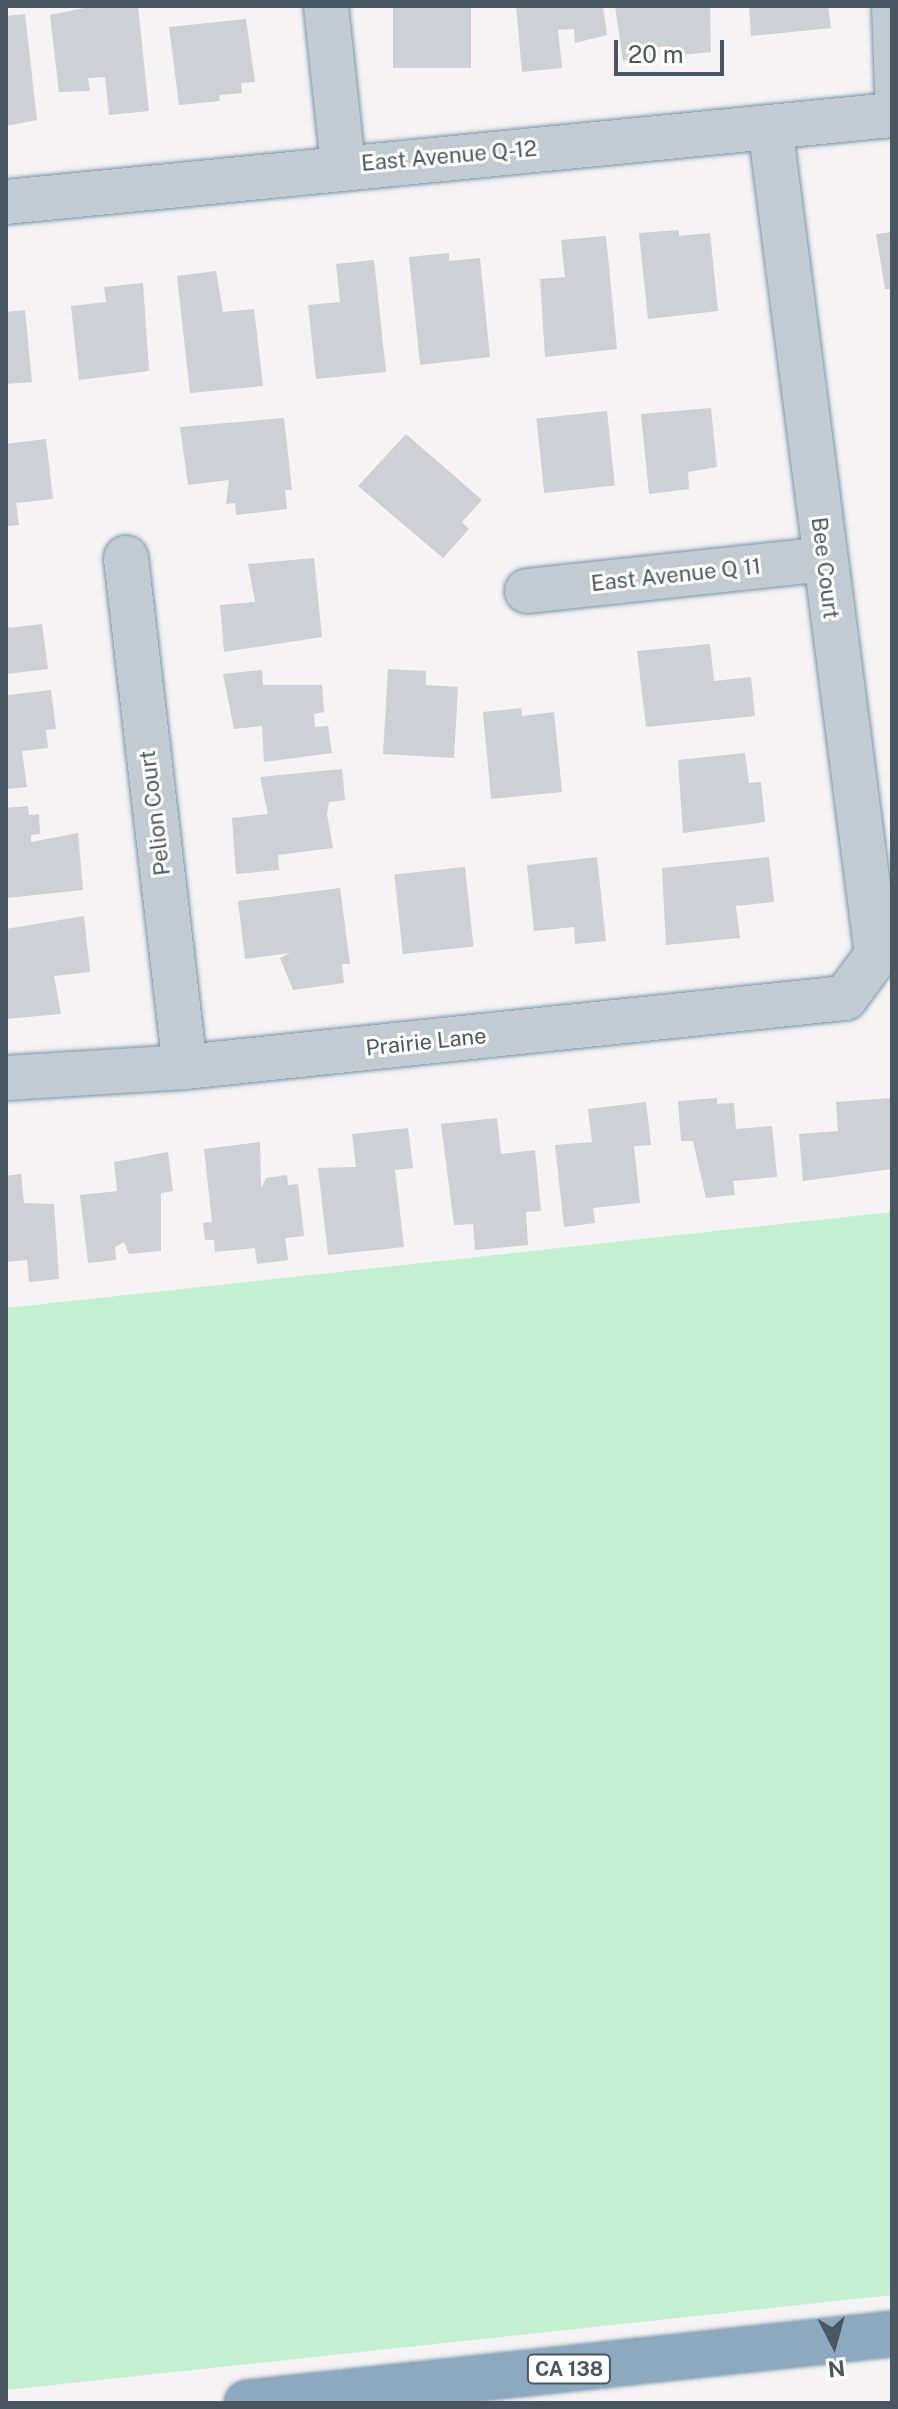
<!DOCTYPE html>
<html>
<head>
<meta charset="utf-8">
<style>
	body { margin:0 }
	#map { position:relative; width:898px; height:2409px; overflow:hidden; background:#f5f3f3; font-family:"Public Sans",sans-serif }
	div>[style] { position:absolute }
	.green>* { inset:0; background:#c4efd1 }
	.building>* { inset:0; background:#cdd0d4; transform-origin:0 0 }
	.roads { filter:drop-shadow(0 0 2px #7894ab) drop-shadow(0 0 2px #7894ab) }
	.lane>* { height:22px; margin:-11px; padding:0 11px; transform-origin:11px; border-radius:11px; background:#c1cbd1 }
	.street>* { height:44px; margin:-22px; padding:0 22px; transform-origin:22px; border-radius:22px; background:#c1cbd1 }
	.highway>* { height:44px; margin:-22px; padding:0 22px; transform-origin:22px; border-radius:22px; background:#8ca9bf }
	span { translate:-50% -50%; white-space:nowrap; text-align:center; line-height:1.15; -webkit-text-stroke:6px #fff; paint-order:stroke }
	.shield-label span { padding:2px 6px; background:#fff; border:2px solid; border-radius:6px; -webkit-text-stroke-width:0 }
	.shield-label { font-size:20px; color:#4a5760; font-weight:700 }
	.street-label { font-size:22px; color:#4a5760 }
	.frame { position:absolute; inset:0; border:8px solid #4a5760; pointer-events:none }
	.north { position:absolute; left:794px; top:2305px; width:80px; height:80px; -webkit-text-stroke:6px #fff; paint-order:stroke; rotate:174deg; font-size:22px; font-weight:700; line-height:32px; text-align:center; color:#4a5760 }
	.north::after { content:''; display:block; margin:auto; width:28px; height:36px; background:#4a5760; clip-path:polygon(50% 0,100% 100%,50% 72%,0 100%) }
	.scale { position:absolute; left:614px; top:40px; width:110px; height:36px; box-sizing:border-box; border:4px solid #4a5760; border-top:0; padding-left:10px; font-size:24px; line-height:28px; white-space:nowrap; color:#4a5760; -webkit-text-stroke:6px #fff; paint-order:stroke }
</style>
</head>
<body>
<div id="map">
	<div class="green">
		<div style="clip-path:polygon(892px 1212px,892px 2295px,6px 2390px,6px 1308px)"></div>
	</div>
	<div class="building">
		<div style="clip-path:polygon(94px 6px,138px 6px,149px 111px,109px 115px,105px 77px,88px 78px,90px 91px,59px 92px,50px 15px)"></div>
		<div style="left:393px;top:6px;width:78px;height:62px"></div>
		<div style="clip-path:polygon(516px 6px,603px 6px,607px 35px,575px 43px,574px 29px,558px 30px,562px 68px,522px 72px)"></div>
		<div style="clip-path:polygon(615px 6px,710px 6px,711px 52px,671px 56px,670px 46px,658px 47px,659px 57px,623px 61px)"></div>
		<div style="clip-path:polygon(749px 6px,828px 6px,831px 28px,751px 36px)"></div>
		<div style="clip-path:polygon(25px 14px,37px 120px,6px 126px,6px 16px)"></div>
		<div style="clip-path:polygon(246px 19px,255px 82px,241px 83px,242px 93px,219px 95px,220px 101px,179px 105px,169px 27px)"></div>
		<div style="clip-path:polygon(679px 230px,679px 236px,710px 233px,718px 311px,648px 319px,639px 233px)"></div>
		<div style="clip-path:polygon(892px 232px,892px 289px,885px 289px,876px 234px)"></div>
		<div style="clip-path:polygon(606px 236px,617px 349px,545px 357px,540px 279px,565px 277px,561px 240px)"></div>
		<div style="clip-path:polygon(449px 253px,449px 261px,480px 258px,490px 357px,420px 365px,409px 257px)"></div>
		<div style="clip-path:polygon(374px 260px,386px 372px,316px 379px,308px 305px,340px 302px,336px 264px)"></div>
		<div style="clip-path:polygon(216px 271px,223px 312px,254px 309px,263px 386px,190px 393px,177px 276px)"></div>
		<div style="clip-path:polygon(143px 283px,149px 371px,79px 380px,71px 306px,106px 302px,104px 287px)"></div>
		<div style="clip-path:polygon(25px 310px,32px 382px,6px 384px,6px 312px)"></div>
		<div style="clip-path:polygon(711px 408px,717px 467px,688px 472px,689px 489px,649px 494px,641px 414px)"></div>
		<div style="left:607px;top:411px;width:75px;height:71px;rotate:84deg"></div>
		<div style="clip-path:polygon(284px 418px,292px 490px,285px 490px,287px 509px,236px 515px,235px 503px,226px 504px,229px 480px,188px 485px,180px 427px)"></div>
		<div style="clip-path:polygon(406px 434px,482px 500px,462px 522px,469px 529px,443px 558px,358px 486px)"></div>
		<div style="clip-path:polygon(46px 439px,53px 499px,16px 503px,19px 525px,8px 526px,6px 537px,6px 444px)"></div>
		<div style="clip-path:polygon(314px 558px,322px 637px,224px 652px,220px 605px,255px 602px,248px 564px)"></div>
		<div style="clip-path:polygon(6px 621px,9px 628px,42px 624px,48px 669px,6px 674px)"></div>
		<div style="clip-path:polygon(710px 644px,714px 681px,751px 677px,755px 716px,646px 727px,637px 651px)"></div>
		<div style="clip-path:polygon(388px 669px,426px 671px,426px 685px,458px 687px,454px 758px,383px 754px)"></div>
		<div style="clip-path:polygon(262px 670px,263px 685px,322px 685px,324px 712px,314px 714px,315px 727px,328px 726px,332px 753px,264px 762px,262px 726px,234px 729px,223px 674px)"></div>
		<div style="clip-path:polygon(51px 690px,56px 729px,46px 730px,48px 748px,22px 751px,27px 787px,6px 789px,8px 695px)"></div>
		<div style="clip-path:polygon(521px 708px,522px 716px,554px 712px,562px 792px,491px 799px,483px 712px)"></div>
		<div style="clip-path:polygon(745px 753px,749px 783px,761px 782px,765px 822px,683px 833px,678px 760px)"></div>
		<div style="clip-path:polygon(342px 769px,345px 800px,329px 802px,327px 814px,333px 848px,278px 855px,279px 870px,236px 874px,232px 818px,268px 814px,260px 777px)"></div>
		<div style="clip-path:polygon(28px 806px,29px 815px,39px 814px,40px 834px,31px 835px,31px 842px,78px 833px,83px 890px,6px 898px,6px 808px)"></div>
		<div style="clip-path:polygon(597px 857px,606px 941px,575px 944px,574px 927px,534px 931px,527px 865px)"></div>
		<div style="clip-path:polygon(769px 857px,774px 902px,736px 906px,740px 938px,666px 945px,662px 868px)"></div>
		<div style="left:465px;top:867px;width:80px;height:71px;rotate:84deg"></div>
		<div style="clip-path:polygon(340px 888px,350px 964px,342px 964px,344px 983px,293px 990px,280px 958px,290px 953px,245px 959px,238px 901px)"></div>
		<div style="clip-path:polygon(84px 916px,90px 972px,54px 976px,61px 1014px,6px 1019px,6px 929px)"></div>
		<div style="clip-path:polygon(717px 1098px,717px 1104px,734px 1103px,736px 1129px,772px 1126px,777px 1177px,733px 1181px,735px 1195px,706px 1198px,693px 1141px,681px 1141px,678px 1101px)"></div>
		<div style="clip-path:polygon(891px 1098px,892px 1169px,803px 1181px,799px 1134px,838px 1131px,836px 1102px)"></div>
		<div style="clip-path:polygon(646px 1102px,651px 1145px,634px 1146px,640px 1203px,593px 1208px,595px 1223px,564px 1227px,555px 1145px,592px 1142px,588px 1109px)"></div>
		<div style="clip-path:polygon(497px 1118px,501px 1154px,535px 1150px,541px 1211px,526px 1212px,528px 1245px,475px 1250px,473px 1224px,454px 1225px,441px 1124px)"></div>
		<div style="clip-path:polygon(408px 1128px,413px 1168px,395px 1170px,404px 1247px,328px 1255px,318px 1168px,356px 1167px,352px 1134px)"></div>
		<div style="clip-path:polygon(260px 1142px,261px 1188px,266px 1178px,287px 1175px,288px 1185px,298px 1184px,304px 1236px,285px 1238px,288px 1260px,257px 1264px,255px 1248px,215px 1252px,214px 1240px,205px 1240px,203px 1223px,212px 1222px,204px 1149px)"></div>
		<div style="clip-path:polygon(168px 1152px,173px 1191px,161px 1193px,161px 1251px,129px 1254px,124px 1242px,115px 1247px,116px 1260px,88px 1263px,80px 1195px,117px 1191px,114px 1162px)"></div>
		<div style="clip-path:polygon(21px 1174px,24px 1203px,54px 1204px,59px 1279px,29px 1282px,27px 1260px,6px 1262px,6px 1176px)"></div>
	</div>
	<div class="roads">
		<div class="lane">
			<div style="left:883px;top:6px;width:109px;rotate:87.9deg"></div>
		</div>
		<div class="street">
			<div style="left:326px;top:6px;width:161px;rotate:83.9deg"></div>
			<div style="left:6px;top:202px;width:890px;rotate:-5.61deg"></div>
			<div style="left:126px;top:558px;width:512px;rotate:83.39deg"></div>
			<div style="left:527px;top:591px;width:299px;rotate:-6.1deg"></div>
			<div style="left:6px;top:1078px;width:179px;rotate:-3.5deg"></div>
			<div style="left:185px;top:1067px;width:664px;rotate:-5.97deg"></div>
			<div style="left:845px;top:998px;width:54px;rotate:-53.3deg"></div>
			<div style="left:877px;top:955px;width:835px;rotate:-97.36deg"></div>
		</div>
		<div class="highway">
			<div style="left:247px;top:2403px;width:649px;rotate:-6.11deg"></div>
		</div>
	</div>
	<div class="shield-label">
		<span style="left:569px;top:2369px">CA 138</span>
	</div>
	<div class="street-label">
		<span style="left:449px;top:156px;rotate:-5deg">East Avenue Q-12</span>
		<span style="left:825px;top:568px;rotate:83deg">Bee Court</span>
		<span style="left:676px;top:575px;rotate:-6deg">East Avenue Q 11</span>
		<span style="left:155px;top:813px;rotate:-97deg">Pelion Court</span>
		<span style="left:426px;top:1042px;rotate:-6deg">Prairie Lane</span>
	</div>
	<div class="frame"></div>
	<div class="north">N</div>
	<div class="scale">20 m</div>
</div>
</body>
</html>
